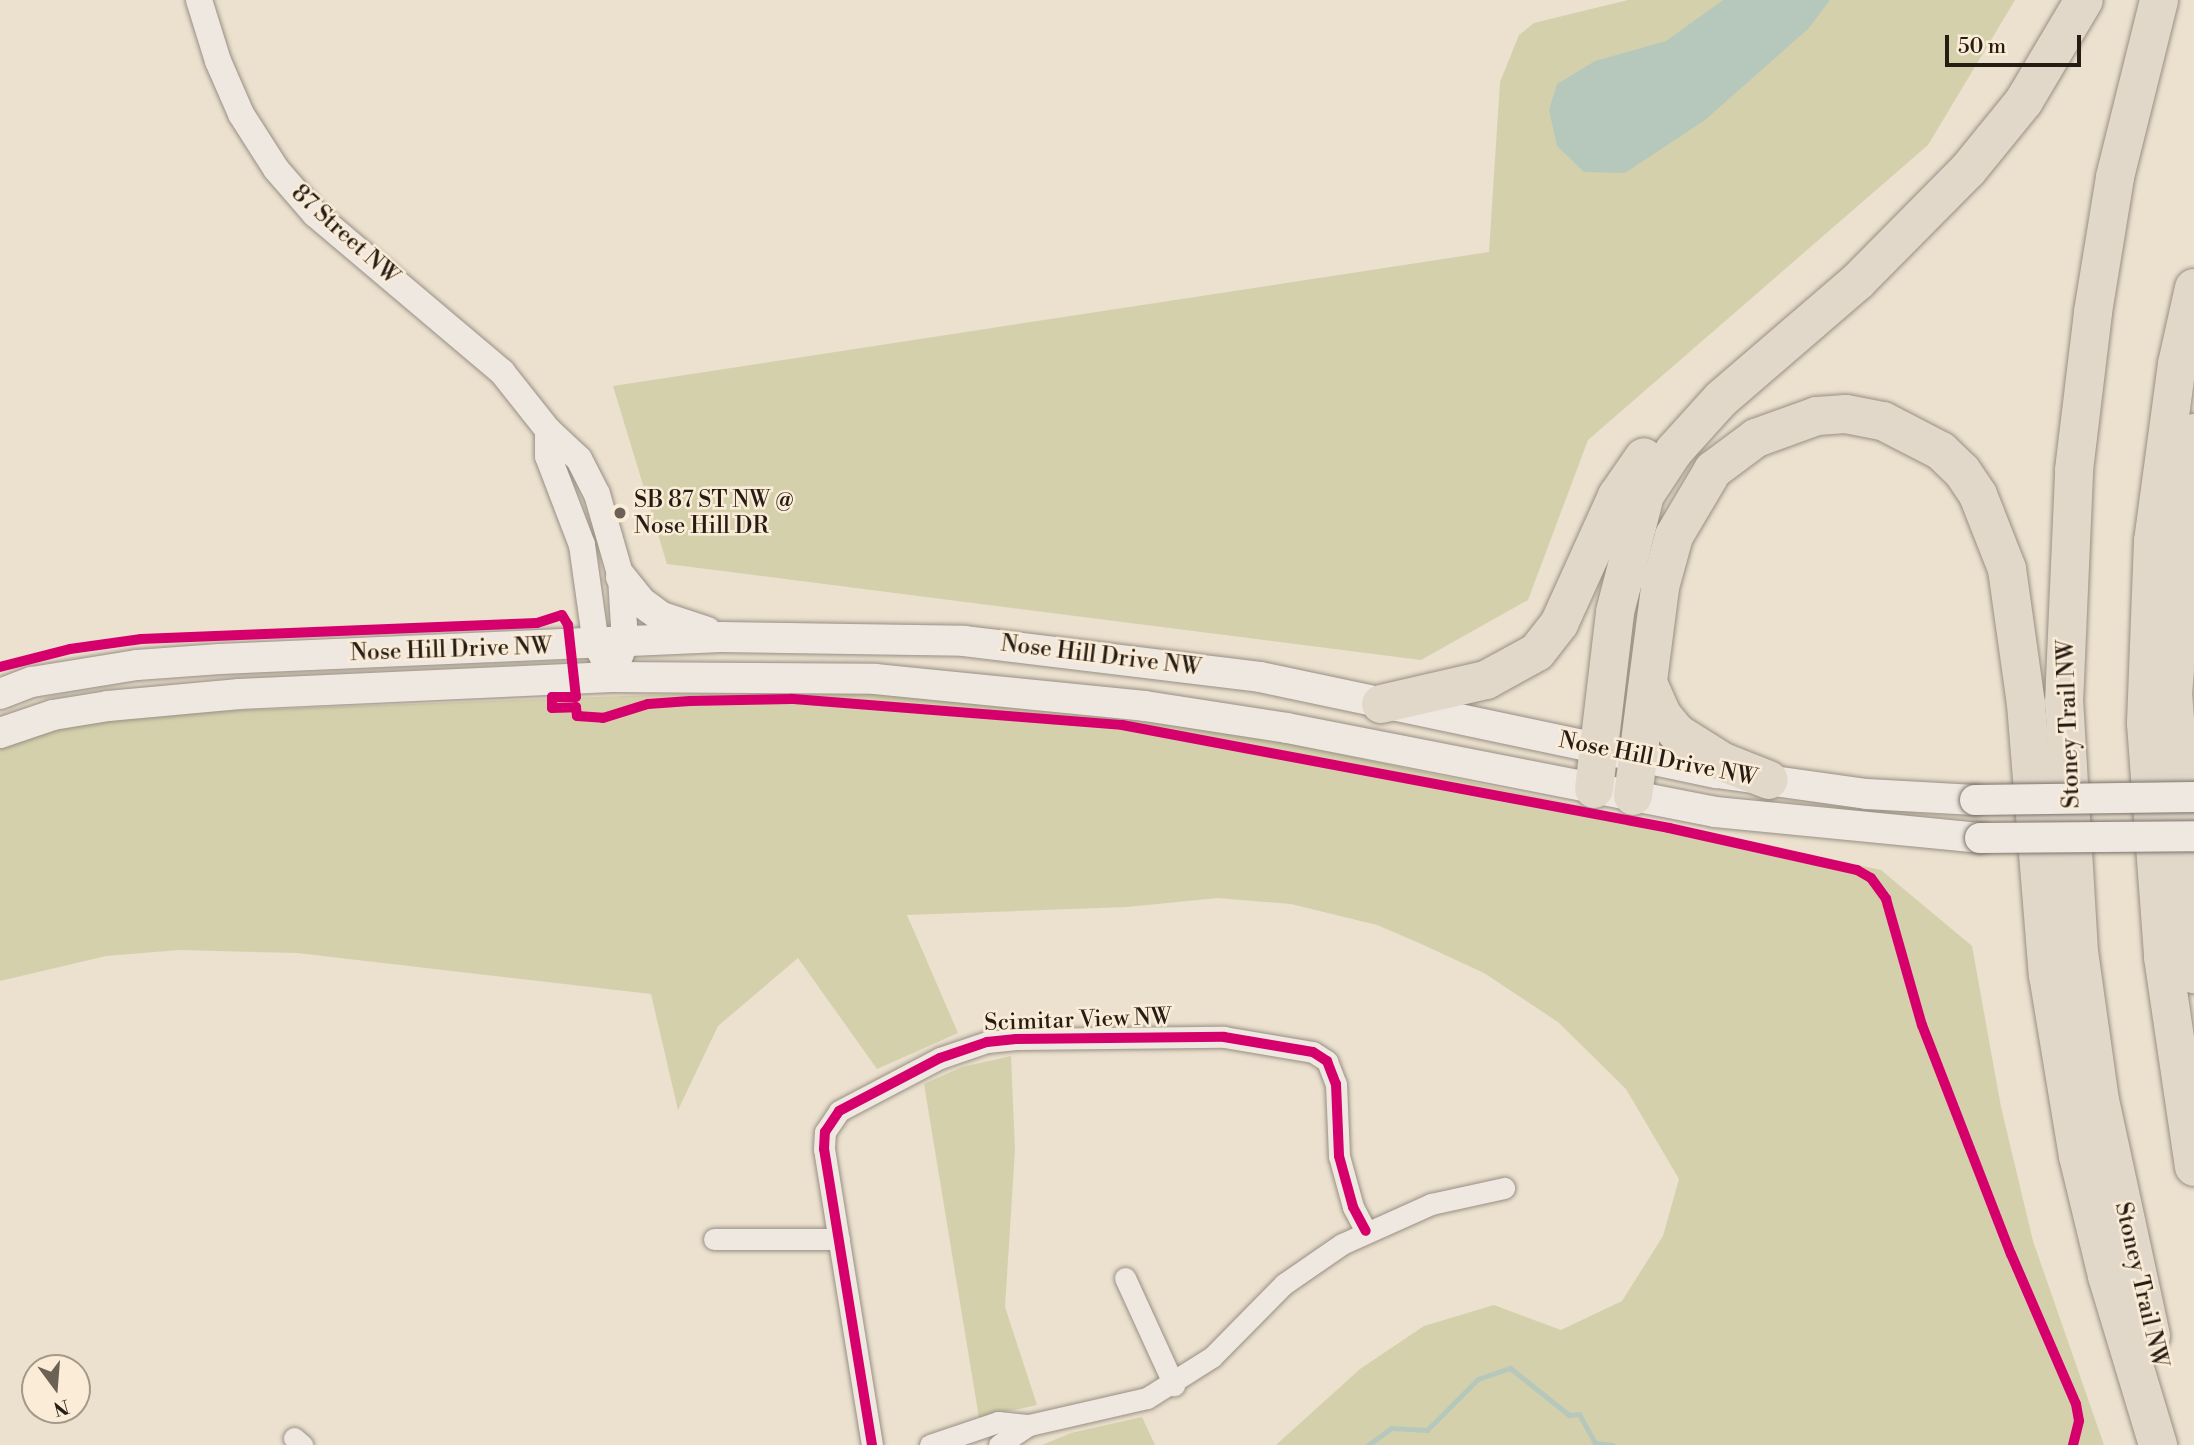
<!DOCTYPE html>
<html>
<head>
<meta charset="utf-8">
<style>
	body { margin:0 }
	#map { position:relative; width:2194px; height:1445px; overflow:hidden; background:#ece0ce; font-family:"Libre Bodoni",serif }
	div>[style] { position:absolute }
	.green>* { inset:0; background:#d5d0ac }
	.water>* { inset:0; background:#b5c8bb }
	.stream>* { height:5px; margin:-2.5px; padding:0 2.5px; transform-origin:2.5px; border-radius:2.5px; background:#b5c8bb }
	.roads { filter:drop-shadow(0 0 2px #978f84) drop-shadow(0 0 2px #978f84) }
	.minor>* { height:21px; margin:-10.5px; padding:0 10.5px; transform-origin:10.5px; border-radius:10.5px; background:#efe8e0 }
	.tertiary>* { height:26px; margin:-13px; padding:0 13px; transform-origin:13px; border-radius:13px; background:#efe8e0 }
	.secondary>* { height:30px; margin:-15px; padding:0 15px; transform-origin:15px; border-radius:15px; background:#efe8e0 }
	.motorway>* { height:38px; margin:-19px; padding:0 19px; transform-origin:19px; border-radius:19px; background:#e2d8ca }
	.bridges { filter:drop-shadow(0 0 2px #7b746b) drop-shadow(0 0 2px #7b746b) }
	.secondary-bridge>* { height:30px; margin:-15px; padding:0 15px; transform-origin:15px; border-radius:15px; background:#efe8e0 }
	.cycleway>* { height:10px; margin:-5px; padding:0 5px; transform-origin:5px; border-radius:5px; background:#d6006c }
	.dots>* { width:19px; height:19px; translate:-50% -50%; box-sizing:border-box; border:4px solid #fbecd7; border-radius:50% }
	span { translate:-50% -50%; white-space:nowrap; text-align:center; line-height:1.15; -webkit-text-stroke:5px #fbecd7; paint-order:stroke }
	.street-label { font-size:23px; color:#251c14 }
	.poi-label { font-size:23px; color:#251c14 }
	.left { translate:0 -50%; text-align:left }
	.north { position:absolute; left:21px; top:1354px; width:70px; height:70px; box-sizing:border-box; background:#fbecd7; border:2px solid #a59989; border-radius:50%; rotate:164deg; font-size:19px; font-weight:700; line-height:28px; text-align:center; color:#251c14 }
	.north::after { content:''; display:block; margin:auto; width:24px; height:32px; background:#6b6155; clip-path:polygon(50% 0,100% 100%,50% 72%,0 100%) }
	.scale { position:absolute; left:1945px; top:35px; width:136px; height:32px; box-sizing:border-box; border:4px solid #251c14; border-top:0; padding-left:9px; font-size:21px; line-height:24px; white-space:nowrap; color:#251c14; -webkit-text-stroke:5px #fbecd7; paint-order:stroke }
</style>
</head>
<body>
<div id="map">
	<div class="green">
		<div style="clip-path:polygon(1628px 0,2015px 0,1928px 145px,1588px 440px,1528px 600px,1421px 660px,667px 564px,613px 386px,1489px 252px,1500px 82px,1519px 35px,1534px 23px)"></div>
		<div style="clip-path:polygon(869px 691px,1008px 701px,1256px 736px,1881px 870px,1972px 946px,2001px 1107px,2033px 1241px,2104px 1445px,1276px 1445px,1360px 1369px,1424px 1326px,1494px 1305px,1561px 1330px,1622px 1301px,1663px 1236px,1679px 1179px,1626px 1089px,1558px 1022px,1484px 973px,1417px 942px,1377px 925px,1291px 904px,1218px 898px,1127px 907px,907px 915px,958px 1033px,877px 1069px,798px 958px,718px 1026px,678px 1110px,651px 994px,297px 953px,179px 950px,106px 956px,0 981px,0 747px,15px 741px,88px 722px,163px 713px,679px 694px)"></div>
		<div style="clip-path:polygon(1011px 1056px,1015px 1150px,1005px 1307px,1037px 1405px,979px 1418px,924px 1084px,962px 1067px)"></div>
		<div style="clip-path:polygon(1142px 1417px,1155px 1445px,1042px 1445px,1071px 1433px)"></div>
	</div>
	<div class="water">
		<div style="clip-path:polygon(1723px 0,1830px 0,1809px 28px,1705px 120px,1625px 173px,1584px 172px,1557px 146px,1549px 110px,1557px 84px,1595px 61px,1666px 41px)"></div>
	</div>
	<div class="stream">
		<div style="left:1368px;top:1445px;width:29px;rotate:-36deg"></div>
		<div style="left:1391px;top:1428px;width:36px;rotate:3deg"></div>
		<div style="left:1427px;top:1430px;width:72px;rotate:-45deg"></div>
		<div style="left:1478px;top:1379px;width:34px;rotate:-19deg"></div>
		<div style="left:1510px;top:1368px;width:75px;rotate:38.5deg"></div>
		<div style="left:1569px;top:1415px;width:10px;rotate:-6deg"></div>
		<div style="left:1579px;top:1414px;width:33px;rotate:61deg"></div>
		<div style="left:1595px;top:1443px;width:18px;rotate:6deg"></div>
	</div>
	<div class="roads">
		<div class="minor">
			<div style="left:714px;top:1239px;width:125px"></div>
			<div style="left:1125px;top:1278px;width:118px;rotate:65.4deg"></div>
			<div style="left:294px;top:1438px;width:11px;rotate:41deg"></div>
			<div style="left:872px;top:1445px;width:300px;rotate:-99.2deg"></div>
			<div style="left:824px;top:1149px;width:17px;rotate:-87deg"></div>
			<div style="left:825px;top:1132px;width:25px;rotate:-56deg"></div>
			<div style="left:839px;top:1111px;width:114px;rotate:-27.7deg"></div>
			<div style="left:940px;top:1058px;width:50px;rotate:-18.8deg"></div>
			<div style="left:987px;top:1042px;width:29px;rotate:-6deg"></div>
			<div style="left:1016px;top:1039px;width:208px;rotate:-0.6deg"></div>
			<div style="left:1224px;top:1037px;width:90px;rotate:9.6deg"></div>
			<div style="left:1313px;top:1052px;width:17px;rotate:33deg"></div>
			<div style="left:1327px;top:1061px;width:25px;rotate:69deg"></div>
			<div style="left:1336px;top:1084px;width:72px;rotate:87.6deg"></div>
			<div style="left:1339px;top:1156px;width:53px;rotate:74.6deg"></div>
			<div style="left:1353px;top:1207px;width:27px;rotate:62deg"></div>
			<div style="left:930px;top:1445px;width:72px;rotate:-18.7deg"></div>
			<div style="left:998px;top:1422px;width:31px;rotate:6deg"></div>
			<div style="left:1029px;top:1425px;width:121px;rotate:-12.9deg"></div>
			<div style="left:1147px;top:1398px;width:77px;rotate:-32.2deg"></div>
			<div style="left:1212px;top:1357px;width:103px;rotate:-45.4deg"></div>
			<div style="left:1284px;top:1284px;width:70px;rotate:-34.6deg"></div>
			<div style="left:1342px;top:1244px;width:98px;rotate:-24.2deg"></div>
			<div style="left:1431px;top:1204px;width:75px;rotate:-12.4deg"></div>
			<div style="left:999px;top:1445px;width:36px;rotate:-34deg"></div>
		</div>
		<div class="tertiary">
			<div style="left:199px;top:0;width:64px;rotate:72.7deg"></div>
			<div style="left:218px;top:61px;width:58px;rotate:66.5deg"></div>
			<div style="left:241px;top:114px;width:65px;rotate:57.5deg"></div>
			<div style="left:276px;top:169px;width:60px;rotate:49.1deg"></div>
			<div style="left:315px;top:214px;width:245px;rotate:40.2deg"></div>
			<div style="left:502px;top:372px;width:74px;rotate:51.6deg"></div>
			<div style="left:548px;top:430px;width:42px;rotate:43.1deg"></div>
			<div style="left:579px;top:459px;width:39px;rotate:63deg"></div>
			<div style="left:597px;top:494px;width:86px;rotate:73.9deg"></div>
			<div style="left:621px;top:577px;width:66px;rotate:86.5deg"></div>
			<div style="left:625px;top:643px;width:36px;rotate:111deg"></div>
			<div style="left:548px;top:430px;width:26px;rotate:90deg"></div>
			<div style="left:548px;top:456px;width:95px;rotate:69.1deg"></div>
			<div style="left:582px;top:545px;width:100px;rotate:82deg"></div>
			<div style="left:596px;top:644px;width:18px;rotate:63deg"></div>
		</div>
		<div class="secondary">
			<div style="left:621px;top:577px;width:32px;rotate:51deg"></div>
			<div style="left:641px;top:602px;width:26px;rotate:36deg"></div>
			<div style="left:662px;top:617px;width:47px;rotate:18.4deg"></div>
			<div style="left:0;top:694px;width:34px;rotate:-21deg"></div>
			<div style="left:32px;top:682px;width:106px;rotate:-9.2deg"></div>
			<div style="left:137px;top:665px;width:83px;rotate:-4.1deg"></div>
			<div style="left:220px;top:659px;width:501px;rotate:-2.51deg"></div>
			<div style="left:721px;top:637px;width:243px;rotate:0.9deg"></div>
			<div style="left:964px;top:641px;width:298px;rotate:6.9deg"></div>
			<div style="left:1260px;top:677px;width:467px;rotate:11.9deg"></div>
			<div style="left:1717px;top:773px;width:151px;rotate:8deg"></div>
			<div style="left:1867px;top:794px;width:108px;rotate:3.2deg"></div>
			<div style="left:0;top:733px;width:56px;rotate:-18.8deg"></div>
			<div style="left:53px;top:715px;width:56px;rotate:-9.3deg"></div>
			<div style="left:108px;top:706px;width:132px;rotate:-5.2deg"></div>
			<div style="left:239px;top:694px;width:373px;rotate:-2.6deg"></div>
			<div style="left:612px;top:677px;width:263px;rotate:0.4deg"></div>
			<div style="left:875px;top:679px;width:271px;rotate:5.7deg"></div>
			<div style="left:1145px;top:706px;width:144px;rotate:8.8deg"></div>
			<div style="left:1287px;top:728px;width:436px;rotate:11.1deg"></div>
			<div style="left:1715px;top:812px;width:266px;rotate:5.6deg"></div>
		</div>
		<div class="motorway">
			<div style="left:2194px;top:288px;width:78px;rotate:102.6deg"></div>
			<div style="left:2177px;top:364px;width:179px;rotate:97.7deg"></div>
			<div style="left:2153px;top:541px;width:182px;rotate:92.2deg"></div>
			<div style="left:2146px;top:723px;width:235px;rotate:85.8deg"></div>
			<div style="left:2163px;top:957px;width:212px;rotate:81.6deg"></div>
			<div style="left:2194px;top:433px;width:261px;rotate:94.6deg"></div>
			<div style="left:2173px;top:693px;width:282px;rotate:85.7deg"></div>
			<div style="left:1648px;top:683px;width:35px;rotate:66deg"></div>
			<div style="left:1662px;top:715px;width:23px;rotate:50deg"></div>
			<div style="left:1677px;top:733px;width:54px;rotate:32.2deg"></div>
			<div style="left:1723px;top:762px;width:49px;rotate:21.4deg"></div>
			<div style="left:1381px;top:704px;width:108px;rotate:-12.9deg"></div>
			<div style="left:1486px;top:680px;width:58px;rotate:-28.8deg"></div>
			<div style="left:1537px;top:652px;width:36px;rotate:-52deg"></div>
			<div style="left:1559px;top:624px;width:141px;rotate:-65.6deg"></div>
			<div style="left:1617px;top:496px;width:47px;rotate:-55.3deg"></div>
			<div style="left:1594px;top:789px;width:178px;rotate:-83.2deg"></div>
			<div style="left:1615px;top:612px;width:121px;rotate:-75.6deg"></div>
			<div style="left:1645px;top:495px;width:53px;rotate:-56.6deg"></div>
			<div style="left:1674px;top:451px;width:70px;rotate:-47.9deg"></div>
			<div style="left:1721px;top:399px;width:181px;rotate:-40.7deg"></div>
			<div style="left:1858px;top:281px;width:156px;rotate:-45.3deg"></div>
			<div style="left:1968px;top:170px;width:89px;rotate:-50.9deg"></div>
			<div style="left:2024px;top:101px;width:117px;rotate:-59.3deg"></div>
			<div style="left:1633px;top:796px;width:211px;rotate:-82.6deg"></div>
			<div style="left:1660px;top:587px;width:53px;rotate:-74.6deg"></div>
			<div style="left:1674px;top:536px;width:77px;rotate:-59.4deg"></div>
			<div style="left:1713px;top:470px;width:54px;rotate:-36.7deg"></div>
			<div style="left:1756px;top:438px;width:65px;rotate:-19.8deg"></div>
			<div style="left:1817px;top:416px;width:29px;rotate:-4deg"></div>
			<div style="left:1846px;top:414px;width:38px;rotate:11deg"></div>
			<div style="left:1883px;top:421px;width:65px;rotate:27.3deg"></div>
			<div style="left:1941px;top:451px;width:29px;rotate:44deg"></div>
			<div style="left:1962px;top:471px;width:29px;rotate:56deg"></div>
			<div style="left:1978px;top:495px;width:79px;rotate:68.6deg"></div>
			<div style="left:2007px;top:569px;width:136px;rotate:82deg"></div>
			<div style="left:2026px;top:704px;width:272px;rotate:85.4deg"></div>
			<div style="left:2048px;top:975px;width:183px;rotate:80.6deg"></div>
			<div style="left:2078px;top:1156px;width:123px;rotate:76.4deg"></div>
			<div style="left:2107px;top:1276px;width:177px;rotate:73.2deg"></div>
			<div style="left:2151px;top:1336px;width:240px;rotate:-102.2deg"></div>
			<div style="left:2100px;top:1101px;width:150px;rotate:-98deg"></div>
			<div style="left:2079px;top:952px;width:249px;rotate:-93.4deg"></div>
			<div style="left:2064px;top:703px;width:233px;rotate:-87.5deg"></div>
			<div style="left:2074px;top:470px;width:159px;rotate:-83.1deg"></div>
			<div style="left:2093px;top:312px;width:137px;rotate:-80.7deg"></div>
			<div style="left:2115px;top:177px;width:182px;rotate:-76deg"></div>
		</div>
	</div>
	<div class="bridges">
		<div class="secondary-bridge">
			<div style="left:1975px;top:800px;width:219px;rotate:-0.8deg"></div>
			<div style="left:1980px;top:838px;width:214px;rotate:-0.5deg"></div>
		</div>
	</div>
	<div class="cycleway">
		<div style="left:0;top:667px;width:72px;rotate:-14.4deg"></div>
		<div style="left:70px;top:649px;width:72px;rotate:-8deg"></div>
		<div style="left:141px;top:639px;width:396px;rotate:-2.3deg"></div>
		<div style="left:537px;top:623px;width:26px;rotate:-18deg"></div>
		<div style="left:562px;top:615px;width:12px;rotate:59deg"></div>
		<div style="left:568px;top:625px;width:72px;rotate:83.7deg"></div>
		<div style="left:576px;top:697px;width:24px;rotate:180deg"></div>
		<div style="left:552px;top:697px;width:11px;rotate:90deg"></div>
		<div style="left:552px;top:708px;width:24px;rotate:-2deg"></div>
		<div style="left:576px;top:707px;width:9px;rotate:84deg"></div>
		<div style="left:577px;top:716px;width:26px;rotate:4deg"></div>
		<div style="left:603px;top:718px;width:47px;rotate:-17.3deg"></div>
		<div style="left:648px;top:704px;width:42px;rotate:-4.1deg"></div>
		<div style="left:690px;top:701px;width:102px;rotate:-1.1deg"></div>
		<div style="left:792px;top:699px;width:331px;rotate:4.5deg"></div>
		<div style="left:1122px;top:725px;width:557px;rotate:10.66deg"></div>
		<div style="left:1669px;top:828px;width:193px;rotate:12.6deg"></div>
		<div style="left:1857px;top:870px;width:16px;rotate:30deg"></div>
		<div style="left:1871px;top:878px;width:26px;rotate:54deg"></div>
		<div style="left:1886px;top:899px;width:131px;rotate:74.1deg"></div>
		<div style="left:1922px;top:1025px;width:246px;rotate:68.8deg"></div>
		<div style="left:2011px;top:1254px;width:163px;rotate:66.6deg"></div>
		<div style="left:2076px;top:1404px;width:17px;rotate:80deg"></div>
		<div style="left:2079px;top:1421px;width:25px;rotate:104deg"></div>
		<div style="left:872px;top:1445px;width:300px;rotate:-99.2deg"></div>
		<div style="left:824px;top:1149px;width:17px;rotate:-87deg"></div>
		<div style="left:825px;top:1132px;width:25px;rotate:-56deg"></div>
		<div style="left:839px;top:1111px;width:114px;rotate:-27.7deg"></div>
		<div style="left:940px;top:1058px;width:50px;rotate:-18.8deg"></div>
		<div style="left:987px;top:1042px;width:29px;rotate:-6deg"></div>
		<div style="left:1016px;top:1039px;width:208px;rotate:-0.6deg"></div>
		<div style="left:1224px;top:1037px;width:90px;rotate:9.6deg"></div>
		<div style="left:1313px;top:1052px;width:17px;rotate:33deg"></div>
		<div style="left:1327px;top:1061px;width:25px;rotate:69deg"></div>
		<div style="left:1336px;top:1084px;width:72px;rotate:87.6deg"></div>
		<div style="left:1339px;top:1156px;width:53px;rotate:74.6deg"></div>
		<div style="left:1353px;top:1207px;width:27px;rotate:62deg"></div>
	</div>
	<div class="dots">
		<div style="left:620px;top:513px;background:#6b6155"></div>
	</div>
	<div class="street-label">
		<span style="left:345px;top:235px;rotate:42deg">87 Street NW</span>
		<span style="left:451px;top:650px;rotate:-2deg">Nose Hill Drive NW</span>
		<span style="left:1101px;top:656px;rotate:7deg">Nose Hill Drive NW</span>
		<span style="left:2069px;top:724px;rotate:-92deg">Stoney Trail NW</span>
		<span style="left:1658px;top:759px;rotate:11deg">Nose Hill Drive NW</span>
		<span style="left:1078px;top:1020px;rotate:-2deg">Scimitar View NW</span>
		<span style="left:2141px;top:1285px;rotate:77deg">Stoney Trail NW</span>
	</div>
	<div class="poi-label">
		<span class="left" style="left:634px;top:513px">SB 87 ST NW @<br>Nose Hill DR</span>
	</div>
	<div class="north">N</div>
	<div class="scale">50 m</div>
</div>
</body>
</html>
